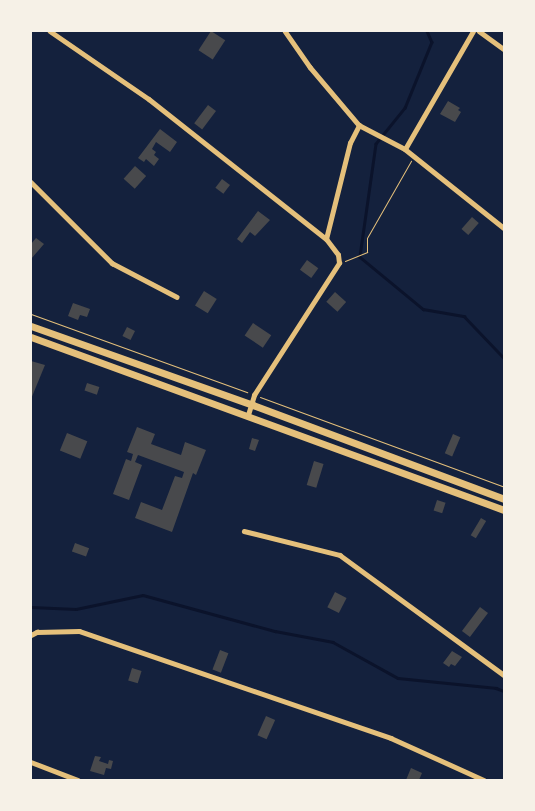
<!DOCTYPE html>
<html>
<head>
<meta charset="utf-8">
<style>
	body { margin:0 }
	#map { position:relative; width:535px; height:811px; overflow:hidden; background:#14213d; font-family:"Times New Roman",serif }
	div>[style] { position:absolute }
	.stream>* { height:2.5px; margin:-1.25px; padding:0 1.25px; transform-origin:1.25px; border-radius:1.25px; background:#0b132b }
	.building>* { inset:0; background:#48494c; transform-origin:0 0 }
	.path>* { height:1px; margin:-0.5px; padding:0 0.5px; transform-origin:0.5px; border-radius:0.5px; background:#e5c07b }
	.minor>* { height:4.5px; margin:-2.25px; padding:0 2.25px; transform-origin:2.25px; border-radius:2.25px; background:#e5c07b }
	.primary>* { height:7px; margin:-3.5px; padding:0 3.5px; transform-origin:3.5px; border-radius:3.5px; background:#e5c07b }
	span { translate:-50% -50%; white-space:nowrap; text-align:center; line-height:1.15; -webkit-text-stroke:4px #f6f1e7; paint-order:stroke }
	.frame { position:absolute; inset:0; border:32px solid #f6f1e7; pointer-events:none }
</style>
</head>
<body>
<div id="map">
	<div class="stream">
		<div style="left:427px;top:31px;width:12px;rotate:66deg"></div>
		<div style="left:432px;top:42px;width:71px;rotate:112.2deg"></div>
		<div style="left:405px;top:108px;width:46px;rotate:128.9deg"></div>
		<div style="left:376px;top:144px;width:114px;rotate:98.1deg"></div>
		<div style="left:360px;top:257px;width:82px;rotate:39.5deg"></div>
		<div style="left:423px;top:309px;width:42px;rotate:9.7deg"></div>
		<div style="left:464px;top:316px;width:58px;rotate:46.4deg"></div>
		<div style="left:31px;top:607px;width:45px;rotate:2.5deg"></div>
		<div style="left:76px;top:609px;width:68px;rotate:-11.8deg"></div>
		<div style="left:143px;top:595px;width:137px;rotate:15.3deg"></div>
		<div style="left:275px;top:631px;width:59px;rotate:10.7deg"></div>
		<div style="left:333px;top:642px;width:74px;rotate:29deg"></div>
		<div style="left:398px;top:678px;width:99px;rotate:5.8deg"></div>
		<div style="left:496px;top:688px;width:9px;rotate:21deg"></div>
	</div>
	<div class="building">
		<div style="left:211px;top:31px;width:17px;height:23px;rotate:33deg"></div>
		<div style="clip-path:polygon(448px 101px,460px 108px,458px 110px,461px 112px,455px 122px,440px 114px)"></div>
		<div style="left:208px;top:105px;width:10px;height:23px;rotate:37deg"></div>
		<div style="clip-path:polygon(160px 129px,177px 142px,170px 152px,156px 142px,152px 149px,156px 152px,154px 155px,159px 159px,154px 166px,146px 159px,144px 162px,138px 158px)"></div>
		<div style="left:135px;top:166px;width:15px;height:17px;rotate:42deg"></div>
		<div style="left:222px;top:179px;width:10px;height:11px;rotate:37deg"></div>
		<div style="clip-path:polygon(258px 211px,270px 220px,255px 236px,250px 232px,242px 243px,237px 239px)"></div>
		<div style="left:472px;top:217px;width:9px;height:16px;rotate:41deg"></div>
		<div style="clip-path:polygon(36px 238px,44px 244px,31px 259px,31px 244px)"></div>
		<div style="left:307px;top:260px;width:14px;height:12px;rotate:36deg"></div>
		<div style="left:204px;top:291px;width:15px;height:17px;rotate:32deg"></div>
		<div style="left:335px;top:292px;width:15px;height:13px;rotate:42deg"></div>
		<div style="clip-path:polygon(73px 303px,90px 309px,87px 317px,80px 315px,78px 320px,68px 316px)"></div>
		<div style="left:253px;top:323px;width:22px;height:15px;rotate:34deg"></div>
		<div style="left:127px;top:327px;width:9px;height:10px;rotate:27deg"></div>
		<div style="clip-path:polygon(31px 361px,45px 365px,31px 399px)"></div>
		<div style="left:87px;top:383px;width:13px;height:8px;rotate:18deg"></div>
		<div style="clip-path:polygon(137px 427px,155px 434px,151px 444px,181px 455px,185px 442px,206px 450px,196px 475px,193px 473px,172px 532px,135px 518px,141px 502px,162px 510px,175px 476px,182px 478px,184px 472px,138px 455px,135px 462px,142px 465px,129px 500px,113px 494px,126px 459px,131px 461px,133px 454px,127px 452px)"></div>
		<div style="left:67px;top:433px;width:22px;height:19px;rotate:22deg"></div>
		<div style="left:453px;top:434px;width:8px;height:21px;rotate:23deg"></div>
		<div style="clip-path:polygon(252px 438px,259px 440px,255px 451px,249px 449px)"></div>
		<div style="left:314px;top:461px;width:10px;height:25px;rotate:17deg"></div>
		<div style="left:437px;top:500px;width:9px;height:11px;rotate:18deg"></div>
		<div style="left:481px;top:518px;width:6px;height:20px;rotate:31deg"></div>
		<div style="left:75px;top:543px;width:15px;height:9px;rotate:20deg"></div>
		<div style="left:335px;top:592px;width:13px;height:17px;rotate:27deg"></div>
		<div style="left:480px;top:607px;width:10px;height:30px;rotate:37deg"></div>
		<div style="left:220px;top:650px;width:9px;height:21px;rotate:21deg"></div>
		<div style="clip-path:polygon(452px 651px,462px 657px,455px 666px,451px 664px,449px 667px,443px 663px)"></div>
		<div style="left:132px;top:668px;width:10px;height:13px;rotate:17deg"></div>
		<div style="left:266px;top:716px;width:10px;height:21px;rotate:24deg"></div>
		<div style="clip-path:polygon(95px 756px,101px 757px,99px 761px,108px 764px,109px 760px,113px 761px,111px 769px,106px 768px,104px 775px,90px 771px)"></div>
		<div style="clip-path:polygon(411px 768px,422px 773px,419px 780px,406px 780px)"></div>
	</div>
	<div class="path">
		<div style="left:345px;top:261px;width:24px;rotate:-22deg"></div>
		<div style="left:367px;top:252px;width:14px;rotate:-90deg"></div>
		<div style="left:367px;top:238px;width:89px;rotate:-60.3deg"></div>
		<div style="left:31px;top:314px;width:230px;rotate:19.9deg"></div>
		<div style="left:260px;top:397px;width:260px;rotate:20.2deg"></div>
	</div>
	<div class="minor">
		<div style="left:50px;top:31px;width:120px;rotate:34.5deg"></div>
		<div style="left:149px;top:99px;width:226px;rotate:38.3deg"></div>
		<div style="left:285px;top:31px;width:44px;rotate:55.2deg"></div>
		<div style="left:310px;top:67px;width:76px;rotate:49.8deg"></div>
		<div style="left:359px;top:125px;width:52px;rotate:27.6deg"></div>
		<div style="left:405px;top:149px;width:127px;rotate:38.6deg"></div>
		<div style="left:479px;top:31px;width:31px;rotate:36deg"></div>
		<div style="left:405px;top:149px;width:136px;rotate:-60deg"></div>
		<div style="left:31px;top:182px;width:115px;rotate:45deg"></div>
		<div style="left:112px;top:263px;width:73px;rotate:27.6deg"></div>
		<div style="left:248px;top:415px;width:21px;rotate:-73deg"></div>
		<div style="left:254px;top:395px;width:157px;rotate:-57.2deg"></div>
		<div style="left:339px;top:263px;width:8px;rotate:-97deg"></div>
		<div style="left:338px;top:255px;width:20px;rotate:-127deg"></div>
		<div style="left:326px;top:239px;width:99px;rotate:-76deg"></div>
		<div style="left:350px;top:143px;width:20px;rotate:-63deg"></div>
		<div style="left:244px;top:531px;width:99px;rotate:14deg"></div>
		<div style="left:340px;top:555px;width:203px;rotate:36.2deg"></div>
		<div style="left:31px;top:635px;width:7px;rotate:-27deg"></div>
		<div style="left:37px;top:632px;width:42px;rotate:-1.4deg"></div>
		<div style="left:79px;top:631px;width:330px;rotate:18.9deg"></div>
		<div style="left:391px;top:738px;width:102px;rotate:24.3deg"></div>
		<div style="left:31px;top:762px;width:50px;rotate:21deg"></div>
	</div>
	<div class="primary">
		<div style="left:31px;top:326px;width:236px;rotate:19.6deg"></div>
		<div style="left:253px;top:405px;width:268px;rotate:20.5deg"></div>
		<div style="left:31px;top:337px;width:504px;rotate:20.09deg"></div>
	</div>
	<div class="frame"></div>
</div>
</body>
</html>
